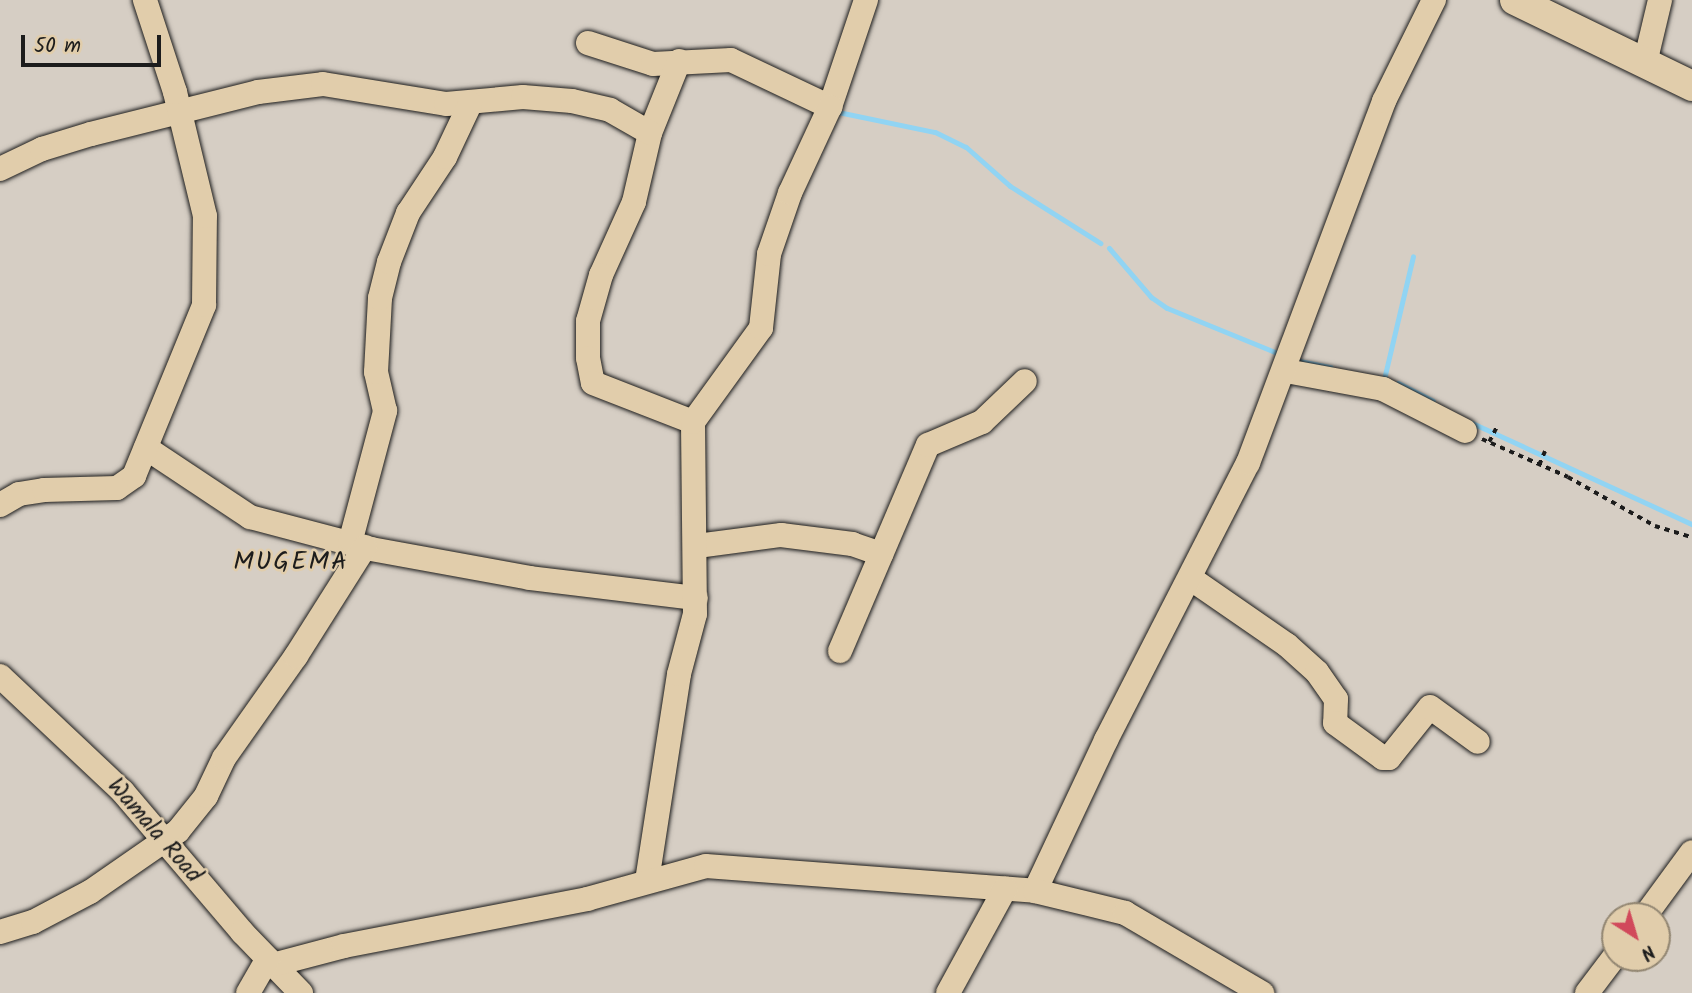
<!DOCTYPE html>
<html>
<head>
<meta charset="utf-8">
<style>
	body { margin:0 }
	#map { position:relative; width:1692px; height:993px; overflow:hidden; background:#d6cec4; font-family:Kalam,sans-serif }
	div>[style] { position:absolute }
	.stream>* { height:5px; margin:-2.5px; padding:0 2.5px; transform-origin:2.5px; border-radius:2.5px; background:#91d4f3 }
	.path>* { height:3.5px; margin-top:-1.75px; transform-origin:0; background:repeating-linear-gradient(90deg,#1c1c1c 0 5px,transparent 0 10px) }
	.roads { filter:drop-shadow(0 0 2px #1c1c1c) drop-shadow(0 0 2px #1c1c1c) }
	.minor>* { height:24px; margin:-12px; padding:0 12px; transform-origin:12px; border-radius:12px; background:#e1cdab }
	.major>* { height:30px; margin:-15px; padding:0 15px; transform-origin:15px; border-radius:15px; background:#e1cdab }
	span { translate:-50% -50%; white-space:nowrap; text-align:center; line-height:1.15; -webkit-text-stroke:5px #e1cdab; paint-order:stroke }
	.street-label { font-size:23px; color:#1c1c1c }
	.quarter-label { font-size:26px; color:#1c1c1c; letter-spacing:2px }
	.north { position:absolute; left:1601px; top:902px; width:70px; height:70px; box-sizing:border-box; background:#e1cdab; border:2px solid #928672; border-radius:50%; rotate:143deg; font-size:19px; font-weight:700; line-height:28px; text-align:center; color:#1c1c1c }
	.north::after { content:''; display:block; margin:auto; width:24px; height:32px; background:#d1495b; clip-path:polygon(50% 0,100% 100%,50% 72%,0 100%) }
	.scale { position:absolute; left:21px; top:35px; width:140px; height:32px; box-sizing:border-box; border:4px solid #1c1c1c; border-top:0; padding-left:9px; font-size:21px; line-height:24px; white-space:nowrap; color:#1c1c1c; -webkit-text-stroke:5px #e1cdab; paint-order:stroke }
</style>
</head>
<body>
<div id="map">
	<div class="stream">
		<div style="left:838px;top:112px;width:99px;rotate:11.7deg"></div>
		<div style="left:935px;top:132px;width:34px;rotate:26deg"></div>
		<div style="left:966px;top:147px;width:59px;rotate:41.6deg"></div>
		<div style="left:1010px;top:186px;width:107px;rotate:32.3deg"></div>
		<div style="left:1109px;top:248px;width:65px;rotate:49.4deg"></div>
		<div style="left:1151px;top:297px;width:19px;rotate:35deg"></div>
		<div style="left:1167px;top:308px;width:119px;rotate:22.2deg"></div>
		<div style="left:1299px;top:361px;width:32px;rotate:11deg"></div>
		<div style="left:1384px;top:379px;width:126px;rotate:-76.7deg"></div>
		<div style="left:1398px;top:383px;width:39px;rotate:27deg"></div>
		<div style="left:1472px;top:423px;width:242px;rotate:24.7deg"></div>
	</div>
	<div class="path">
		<div style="left:1482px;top:439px;width:94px;rotate:23.8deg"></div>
		<div style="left:1568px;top:477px;width:100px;rotate:29.4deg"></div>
		<div style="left:1655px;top:526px;width:39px;rotate:17deg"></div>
		<div style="left:1489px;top:442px;width:16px;rotate:-63deg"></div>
		<div style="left:1539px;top:465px;width:15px;rotate:-67deg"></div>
	</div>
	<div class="roads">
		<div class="minor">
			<div style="left:588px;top:43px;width:68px;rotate:17.9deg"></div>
			<div style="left:653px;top:64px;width:78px;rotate:-2.9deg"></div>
			<div style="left:731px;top:60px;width:110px;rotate:25.4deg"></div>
			<div style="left:830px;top:107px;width:113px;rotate:-71.4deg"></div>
			<div style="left:679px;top:61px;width:78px;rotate:111.9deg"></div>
			<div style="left:650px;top:133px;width:71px;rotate:103.1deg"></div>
			<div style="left:634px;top:202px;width:80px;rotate:114.3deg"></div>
			<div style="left:601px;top:275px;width:48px;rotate:105.8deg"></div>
			<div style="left:588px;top:321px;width:37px;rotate:90deg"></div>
			<div style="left:588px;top:358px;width:25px;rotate:79deg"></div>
			<div style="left:593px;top:383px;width:107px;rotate:21.3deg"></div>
			<div style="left:1645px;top:63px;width:65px;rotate:-76.6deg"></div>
			<div style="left:0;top:169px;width:47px;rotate:-25.5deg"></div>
			<div style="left:42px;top:149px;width:51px;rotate:-17deg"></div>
			<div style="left:91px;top:134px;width:172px;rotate:-14.1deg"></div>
			<div style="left:258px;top:92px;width:65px;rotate:-7deg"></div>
			<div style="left:323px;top:84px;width:125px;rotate:9.2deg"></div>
			<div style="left:446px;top:104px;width:77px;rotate:-5.2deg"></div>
			<div style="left:523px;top:97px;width:49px;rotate:4.7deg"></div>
			<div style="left:572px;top:101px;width:39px;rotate:13deg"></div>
			<div style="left:610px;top:110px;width:46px;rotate:29.9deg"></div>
			<div style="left:1286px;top:371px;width:99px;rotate:10.5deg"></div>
			<div style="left:1383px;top:389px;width:92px;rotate:27.1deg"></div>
			<div style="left:146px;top:448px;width:125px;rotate:33.6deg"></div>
			<div style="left:250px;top:517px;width:125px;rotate:14.8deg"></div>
			<div style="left:371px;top:549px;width:162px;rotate:10.3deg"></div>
			<div style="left:530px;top:578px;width:167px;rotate:6.9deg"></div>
			<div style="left:0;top:505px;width:22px;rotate:-30deg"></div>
			<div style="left:19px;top:494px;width:25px;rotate:-9deg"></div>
			<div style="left:44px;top:490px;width:73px;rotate:-1.6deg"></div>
			<div style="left:117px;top:488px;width:21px;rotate:-35deg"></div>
			<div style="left:134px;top:476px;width:185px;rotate:-67.7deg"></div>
			<div style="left:204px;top:305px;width:89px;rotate:-89.4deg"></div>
			<div style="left:205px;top:216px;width:128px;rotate:-103.6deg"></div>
			<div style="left:175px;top:92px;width:97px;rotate:-108.1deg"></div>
			<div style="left:350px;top:543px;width:137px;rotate:-75.1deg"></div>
			<div style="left:385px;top:411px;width:40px;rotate:-103deg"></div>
			<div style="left:376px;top:372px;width:74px;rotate:-86.9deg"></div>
			<div style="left:380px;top:298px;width:37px;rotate:-76deg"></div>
			<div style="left:389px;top:262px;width:53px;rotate:-68.8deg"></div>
			<div style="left:408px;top:213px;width:67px;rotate:-56.5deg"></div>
			<div style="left:445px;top:157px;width:59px;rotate:-64.7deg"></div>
			<div style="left:697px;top:546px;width:85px;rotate:-7.5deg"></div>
			<div style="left:781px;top:535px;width:72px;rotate:7.2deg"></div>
			<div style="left:852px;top:544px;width:31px;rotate:19deg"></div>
			<div style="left:1190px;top:578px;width:118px;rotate:34.6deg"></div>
			<div style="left:1287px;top:645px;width:40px;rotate:42deg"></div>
			<div style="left:1317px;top:672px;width:33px;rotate:55deg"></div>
			<div style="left:1336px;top:699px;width:24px;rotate:92deg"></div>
			<div style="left:1335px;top:723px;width:59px;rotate:36.1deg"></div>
			<div style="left:1383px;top:758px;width:6px"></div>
			<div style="left:1389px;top:758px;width:65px;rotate:-51.2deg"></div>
			<div style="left:1430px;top:707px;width:59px;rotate:36.1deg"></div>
			<div style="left:840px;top:651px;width:224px;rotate:-66.9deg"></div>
			<div style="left:928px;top:445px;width:59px;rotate:-23.1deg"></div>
			<div style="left:982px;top:422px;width:59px;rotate:-43.6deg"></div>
			<div style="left:0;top:676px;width:169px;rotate:43.3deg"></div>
			<div style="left:123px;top:792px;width:184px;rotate:49.6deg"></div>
			<div style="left:242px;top:932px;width:85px;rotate:46deg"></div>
			<div style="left:647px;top:881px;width:209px;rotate:-81.2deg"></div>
			<div style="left:679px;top:674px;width:62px;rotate:-75.1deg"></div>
			<div style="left:695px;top:614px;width:192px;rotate:-90.6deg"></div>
			<div style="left:693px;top:422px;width:116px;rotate:-54.1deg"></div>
			<div style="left:761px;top:328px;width:74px;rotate:-83.8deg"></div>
			<div style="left:769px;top:254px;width:65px;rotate:-71deg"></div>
			<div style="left:790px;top:193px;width:95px;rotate:-65.1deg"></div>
			<div style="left:1035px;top:891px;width:167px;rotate:-64.8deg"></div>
			<div style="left:1106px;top:740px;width:311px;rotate:-62.9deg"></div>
			<div style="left:1248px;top:463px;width:387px;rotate:-69.4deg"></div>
			<div style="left:1384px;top:101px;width:113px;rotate:-63.7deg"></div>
			<div style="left:1645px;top:916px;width:79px;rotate:-53.7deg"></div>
			<div style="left:0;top:932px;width:34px;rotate:-17deg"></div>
			<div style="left:33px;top:922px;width:64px;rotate:-27.8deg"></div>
			<div style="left:90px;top:892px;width:107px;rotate:-34.7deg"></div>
			<div style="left:178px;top:831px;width:45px;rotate:-51.3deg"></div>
			<div style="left:206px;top:796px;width:42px;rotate:-64.7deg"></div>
			<div style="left:224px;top:758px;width:125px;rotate:-54.8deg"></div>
			<div style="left:296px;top:656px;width:129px;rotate:-57.7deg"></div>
			<div style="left:276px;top:964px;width:70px;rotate:-14.8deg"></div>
			<div style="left:344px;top:946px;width:248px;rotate:-10.9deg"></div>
			<div style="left:587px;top:899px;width:123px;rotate:-15.5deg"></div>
			<div style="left:706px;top:866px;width:330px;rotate:4.3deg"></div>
			<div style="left:1035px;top:891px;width:93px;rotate:13.7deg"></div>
			<div style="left:1125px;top:913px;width:159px;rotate:30.3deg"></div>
			<div style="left:248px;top:993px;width:39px;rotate:-60deg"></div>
			<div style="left:948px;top:993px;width:119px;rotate:-61.3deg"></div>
			<div style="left:1587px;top:993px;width:46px;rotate:-52.9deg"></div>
		</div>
		<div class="major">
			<div style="left:1515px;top:0;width:197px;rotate:25.9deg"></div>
		</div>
	</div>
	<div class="street-label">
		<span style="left:154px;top:831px;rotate:49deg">Wamala Road</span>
	</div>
	<div class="quarter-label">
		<span style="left:291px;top:563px">MUGEMA</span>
	</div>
	<div class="north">N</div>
	<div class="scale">50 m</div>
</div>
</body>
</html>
